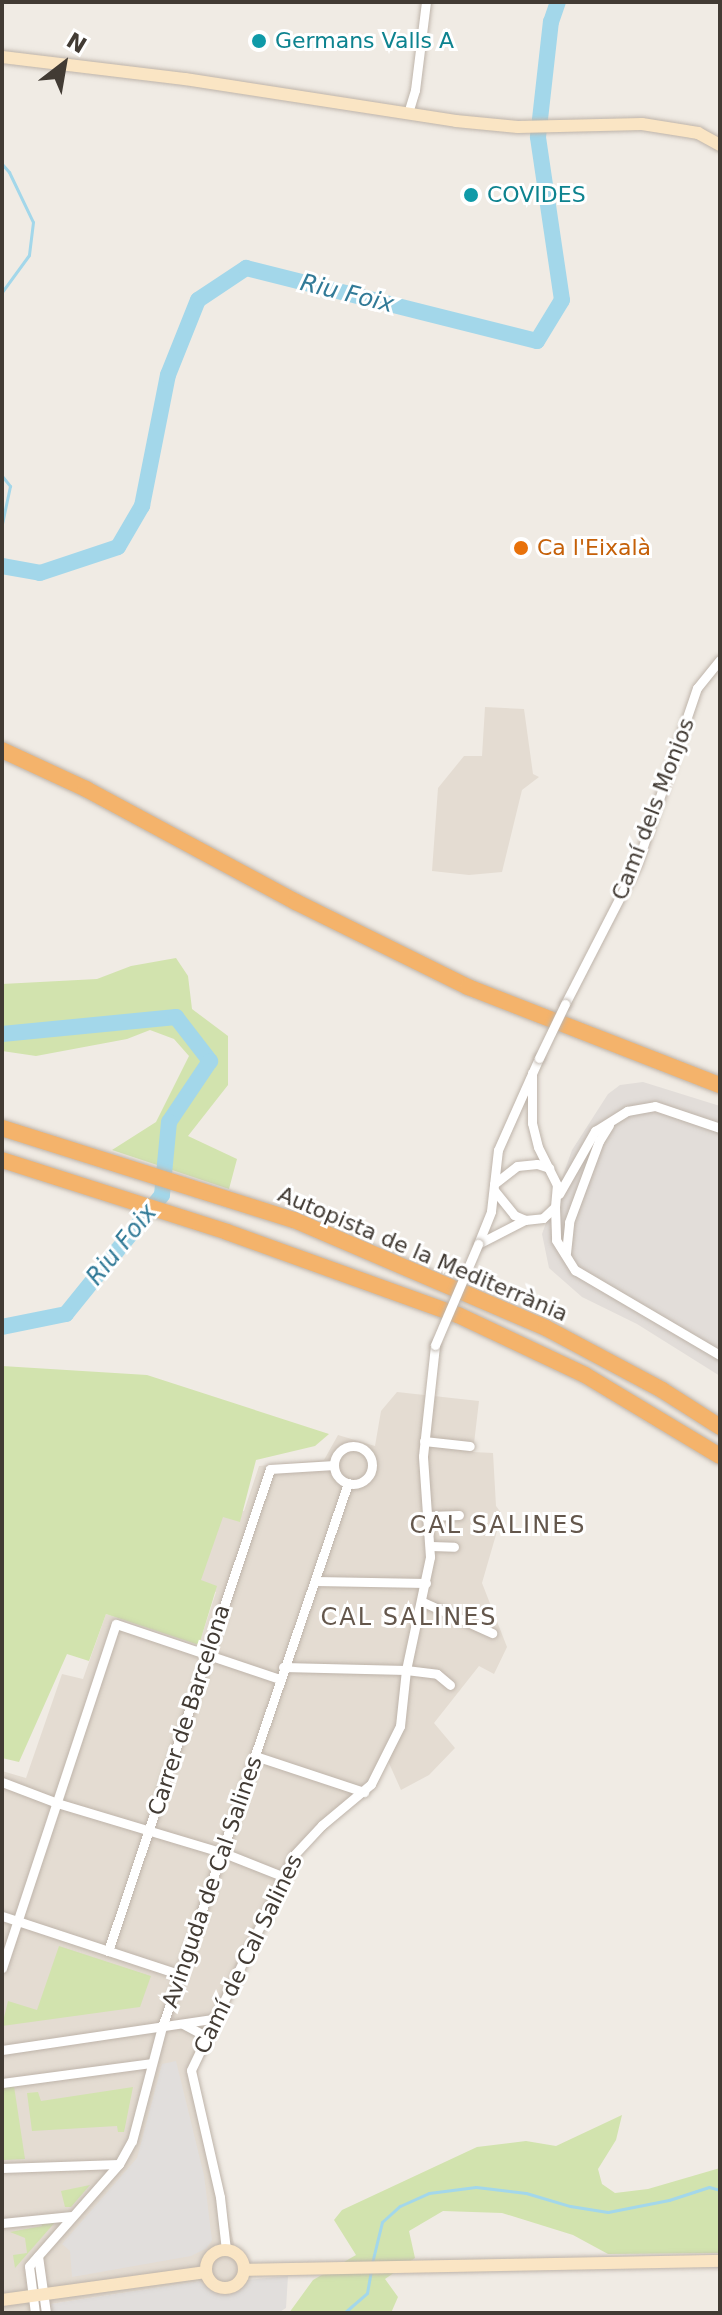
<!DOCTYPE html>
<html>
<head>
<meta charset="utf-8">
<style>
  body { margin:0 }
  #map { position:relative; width:722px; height:2315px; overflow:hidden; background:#f0ebe4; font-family:"DejaVu Sans",sans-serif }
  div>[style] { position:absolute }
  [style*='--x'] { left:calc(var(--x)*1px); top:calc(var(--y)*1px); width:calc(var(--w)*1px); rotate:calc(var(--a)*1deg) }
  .residential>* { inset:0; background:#e4dcd2 }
  .industrial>* { inset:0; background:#e2ddd9 }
  .green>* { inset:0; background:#d2e3ae }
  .parking>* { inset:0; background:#e1dedc }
  .stream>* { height:3px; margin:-1.5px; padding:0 1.5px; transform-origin:1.5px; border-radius:1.5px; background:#a3d7ea }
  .river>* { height:16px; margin:-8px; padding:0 8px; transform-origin:8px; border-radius:8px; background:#a3d7ea }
  .roads { filter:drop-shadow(0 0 2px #beb4aa) drop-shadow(0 0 2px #beb4aa) }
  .street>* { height:9px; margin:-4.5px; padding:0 4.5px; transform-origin:4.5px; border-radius:4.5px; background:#fff }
  .street>.ring { margin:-4.5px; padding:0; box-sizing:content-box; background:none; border:9px solid #fff; border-radius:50% }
  .secondary>* { height:12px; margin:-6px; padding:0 6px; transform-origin:6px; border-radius:6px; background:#fae5c4 }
  .secondary>.ring { margin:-6px; padding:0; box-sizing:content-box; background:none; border:12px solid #fae5c4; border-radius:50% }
  .highway>* { height:16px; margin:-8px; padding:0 8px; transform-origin:8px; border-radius:8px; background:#f4b36b }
  .bridges { filter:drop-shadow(0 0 2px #beb4aa) drop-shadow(0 0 2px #beb4aa) }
  .street-bridge>* { height:9px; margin:-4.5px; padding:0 4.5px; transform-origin:4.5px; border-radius:4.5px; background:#fff }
  .dots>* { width:22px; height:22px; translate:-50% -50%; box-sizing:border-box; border:4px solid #fff; border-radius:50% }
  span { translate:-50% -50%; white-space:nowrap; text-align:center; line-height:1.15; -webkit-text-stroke:6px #fff; paint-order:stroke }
  .culture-label { font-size:22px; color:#0d838f }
  .left { translate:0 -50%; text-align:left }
  .food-label { font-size:22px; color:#c56008 }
  .street-label { font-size:22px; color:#423b34 }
  .water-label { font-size:24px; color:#317a97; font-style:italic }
  .neighbourhood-label { font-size:24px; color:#64574c; letter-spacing:2px }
  .frame { position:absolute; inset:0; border:4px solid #423b34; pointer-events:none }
  .north { position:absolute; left:24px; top:24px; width:80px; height:80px; -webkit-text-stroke:6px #fff; paint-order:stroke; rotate:31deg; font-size:22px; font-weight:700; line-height:32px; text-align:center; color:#423b34 }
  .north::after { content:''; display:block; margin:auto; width:28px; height:36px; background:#423b34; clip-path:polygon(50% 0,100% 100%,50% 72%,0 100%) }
</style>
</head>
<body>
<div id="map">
  <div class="residential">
    <i style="clip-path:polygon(485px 707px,524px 709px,533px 774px,539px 777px,522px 790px,502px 872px,469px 875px,432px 871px,438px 788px,464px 756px,482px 756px)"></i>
    <i style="clip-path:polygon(397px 1392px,479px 1401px,473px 1452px,493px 1453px,496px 1506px,502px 1514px,482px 1583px,507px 1647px,494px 1674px,479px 1666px,434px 1723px,455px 1748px,429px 1775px,401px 1790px,388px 1761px,373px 1785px,295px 1859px,198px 2063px,197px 2086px,235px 2248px,248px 2265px,247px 2280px,241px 2290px,228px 2295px,217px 2294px,200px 2281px,51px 2304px,52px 2313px,2px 2313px,2px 1771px,26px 1778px,62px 1674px,83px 1679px,106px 1614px,199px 1644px,216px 1592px,187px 1581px,210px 1512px,244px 1511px,259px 1466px,324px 1460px,338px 1435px,375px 1446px,381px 1411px)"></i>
  </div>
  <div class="industrial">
    <i style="clip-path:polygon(643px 1082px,720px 1106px,720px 1376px,637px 1324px,582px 1297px,549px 1268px,542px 1234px,572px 1150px,608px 1094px,620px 1085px)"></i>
  </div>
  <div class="green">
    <i style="clip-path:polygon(176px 958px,188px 976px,192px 1009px,228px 1036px,228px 1085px,188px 1136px,237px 1159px,229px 1189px,112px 1150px,156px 1122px,189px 1056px,174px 1039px,150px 1030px,127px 1039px,36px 1056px,2px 1051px,2px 984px,97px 979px,131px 966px)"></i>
    <i style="clip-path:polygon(2px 1366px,147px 1375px,329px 1434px,315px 1446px,256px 1460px,240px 1522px,223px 1517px,201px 1580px,217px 1586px,199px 1645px,106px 1614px,89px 1661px,67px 1654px,19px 1762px,2px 1758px)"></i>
    <i style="clip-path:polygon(59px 1946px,151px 1976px,140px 2007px,2px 2026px,8px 2001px,37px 2010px)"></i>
    <i style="clip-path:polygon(14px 2086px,25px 2159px,2px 2160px,2px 2088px)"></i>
    <i style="clip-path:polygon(133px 2087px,124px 2132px,118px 2132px,117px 2126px,32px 2131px,27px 2093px,38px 2092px,41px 2101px)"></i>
    <i style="clip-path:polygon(622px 2115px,616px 2140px,598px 2169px,602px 2184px,615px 2193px,648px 2189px,720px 2168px,720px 2253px,608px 2254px,573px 2235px,502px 2213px,443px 2211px,409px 2231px,415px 2258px,385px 2279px,398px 2297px,391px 2313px,289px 2313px,313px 2280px,356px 2255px,334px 2220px,342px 2210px,477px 2147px,526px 2141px,556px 2146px)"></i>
    <i style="clip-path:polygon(90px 2185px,71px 2207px,65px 2207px,61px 2191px)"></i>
    <i style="clip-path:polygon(57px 2220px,15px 2268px,13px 2255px,27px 2253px,25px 2238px,10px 2232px,42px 2226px,40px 2221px)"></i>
  </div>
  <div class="parking">
    <i style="clip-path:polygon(176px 2061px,204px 2175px,212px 2240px,207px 2248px,191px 2256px,72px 2277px,70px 2251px,62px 2244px,137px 2158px,162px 2064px)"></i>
    <i style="clip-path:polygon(288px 2276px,286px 2308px,278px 2313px,52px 2313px,51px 2304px,200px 2281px,217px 2294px,228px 2295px,241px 2290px,247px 2280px)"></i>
  </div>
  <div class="stream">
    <i style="--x:2;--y:164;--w:11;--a:49"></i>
    <i style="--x:9;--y:172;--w:55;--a:64.4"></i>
    <i style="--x:33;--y:222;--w:33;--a:97"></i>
    <i style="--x:29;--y:255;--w:46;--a:126.1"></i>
    <i style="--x:2;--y:476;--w:13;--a:51"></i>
    <i style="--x:10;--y:486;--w:39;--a:102"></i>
    <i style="--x:372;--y:2263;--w:42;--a:-76.3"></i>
    <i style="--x:382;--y:2222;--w:24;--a:-42"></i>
    <i style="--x:400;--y:2206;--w:32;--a:-24"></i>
    <i style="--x:429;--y:2193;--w:47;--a:-7.3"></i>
    <i style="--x:476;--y:2187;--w:50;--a:6.8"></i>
    <i style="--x:526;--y:2193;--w:46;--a:16.5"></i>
    <i style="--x:570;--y:2206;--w:38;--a:9"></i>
    <i style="--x:608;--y:2212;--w:62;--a:-11.1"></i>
    <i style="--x:669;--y:2200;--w:42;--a:-18"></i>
    <i style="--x:709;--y:2187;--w:11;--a:15"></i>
    <i style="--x:344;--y:2313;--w:30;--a:-41"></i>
    <i style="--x:367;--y:2293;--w:22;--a:-80"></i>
  </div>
  <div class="river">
    <i style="--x:2;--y:566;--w:39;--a:10"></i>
    <i style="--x:40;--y:573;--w:82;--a:-18.4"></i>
    <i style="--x:118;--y:547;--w:48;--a:-59.7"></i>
    <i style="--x:142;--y:506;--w:134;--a:-78.8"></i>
    <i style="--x:168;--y:375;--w:81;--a:-68.2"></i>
    <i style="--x:198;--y:300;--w:58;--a:-33.7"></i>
    <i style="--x:246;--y:268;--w:300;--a:14.1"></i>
    <i style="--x:537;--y:341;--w:48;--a:-58.6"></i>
    <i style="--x:562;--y:300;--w:165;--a:-98.4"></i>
    <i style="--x:538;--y:137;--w:116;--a:-83.6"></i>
    <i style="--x:551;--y:22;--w:21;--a:-71"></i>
    <i style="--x:2;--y:1034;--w:175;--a:-5.6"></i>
    <i style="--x:176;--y:1017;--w:56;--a:52.3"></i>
    <i style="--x:210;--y:1061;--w:73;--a:123.9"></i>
    <i style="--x:169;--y:1122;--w:73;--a:95.5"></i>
    <i style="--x:162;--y:1195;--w:153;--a:128.9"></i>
    <i style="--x:66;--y:1314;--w:65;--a:168.5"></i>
  </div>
  <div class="roads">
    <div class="street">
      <i style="--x:408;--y:113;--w:24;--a:-73"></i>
      <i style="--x:415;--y:90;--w:89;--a:-82.9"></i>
      <i style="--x:565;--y:1004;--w:157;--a:-62.8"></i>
      <i style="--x:637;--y:864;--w:186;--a:-71.2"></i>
      <i style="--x:697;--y:688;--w:36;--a:-51"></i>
      <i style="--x:494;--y:1184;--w:29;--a:-38"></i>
      <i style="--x:517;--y:1166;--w:20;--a:-6"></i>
      <i style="--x:537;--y:1164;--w:13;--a:18"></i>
      <i style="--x:494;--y:1190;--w:32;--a:51"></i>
      <i style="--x:514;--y:1215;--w:12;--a:24"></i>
      <i style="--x:525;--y:1220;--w:18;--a:-6"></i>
      <i style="--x:543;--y:1218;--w:16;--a:-43"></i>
      <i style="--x:555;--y:1207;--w:22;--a:-85"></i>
      <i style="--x:557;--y:1185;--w:42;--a:-116.6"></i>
      <i style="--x:538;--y:1147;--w:25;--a:-104"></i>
      <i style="--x:532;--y:1123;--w:50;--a:-90"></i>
      <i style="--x:559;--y:1194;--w:73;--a:-60.3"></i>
      <i style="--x:595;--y:1131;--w:38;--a:-32"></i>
      <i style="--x:627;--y:1111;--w:28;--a:-10"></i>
      <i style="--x:655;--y:1106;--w:69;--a:18.7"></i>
      <i style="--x:555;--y:1207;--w:33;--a:88"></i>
      <i style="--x:556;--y:1240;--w:36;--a:58"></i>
      <i style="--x:575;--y:1270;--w:168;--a:30.4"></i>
      <i style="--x:478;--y:1244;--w:35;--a:-68"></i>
      <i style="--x:491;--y:1211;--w:61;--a:-83.5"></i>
      <i style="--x:498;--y:1150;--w:101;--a:-66"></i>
      <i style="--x:478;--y:1244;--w:53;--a:-27.1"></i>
      <i style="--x:566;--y:1253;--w:31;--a:-84"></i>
      <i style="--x:569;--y:1222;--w:86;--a:-69.7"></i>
      <i style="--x:599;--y:1141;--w:19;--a:-58"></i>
      <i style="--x:424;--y:1441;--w:46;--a:6.2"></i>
      <i class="ring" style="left:334px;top:1446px;width:29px;height:29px"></i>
      <i style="--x:428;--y:1516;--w:31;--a:-2"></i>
      <i style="--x:431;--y:1546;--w:23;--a:2"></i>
      <i style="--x:315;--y:1581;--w:111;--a:1"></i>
      <i style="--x:423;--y:1602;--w:76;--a:24.2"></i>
      <i style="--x:283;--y:1667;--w:123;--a:1.4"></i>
      <i style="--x:406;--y:1670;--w:31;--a:7"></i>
      <i style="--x:437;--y:1674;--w:17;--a:40"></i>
      <i style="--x:255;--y:1756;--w:115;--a:18.3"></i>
      <i style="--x:2;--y:1782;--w:59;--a:20.9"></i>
      <i style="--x:57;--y:1803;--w:174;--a:16.7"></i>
      <i style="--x:224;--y:1853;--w:62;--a:21.6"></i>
      <i style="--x:2;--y:1916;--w:188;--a:18.2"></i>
      <i style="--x:108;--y:1951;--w:508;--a:-71.42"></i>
      <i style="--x:270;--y:1469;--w:64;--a:-3.6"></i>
      <i style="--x:2;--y:1968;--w:362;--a:-71.7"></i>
      <i style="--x:116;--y:1624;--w:172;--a:18.6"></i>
      <i style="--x:183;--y:2024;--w:26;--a:28"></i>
      <i style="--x:2;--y:2050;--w:213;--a:-8.4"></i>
      <i style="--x:2;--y:2083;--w:150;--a:-7.6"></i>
      <i style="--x:2;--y:2168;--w:117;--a:-2"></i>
      <i style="--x:2;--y:2223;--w:70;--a:-5.7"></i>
      <i style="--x:226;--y:2250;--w:53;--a:-96.5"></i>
      <i style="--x:220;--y:2197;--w:130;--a:-102.9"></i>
      <i style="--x:191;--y:2070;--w:238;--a:-64.4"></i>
      <i style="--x:294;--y:1855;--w:41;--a:-47"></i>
      <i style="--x:322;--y:1825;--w:64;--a:-39.9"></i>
      <i style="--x:371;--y:1784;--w:65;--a:-63.4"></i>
      <i style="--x:400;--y:1726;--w:56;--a:-83.9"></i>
      <i style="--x:406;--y:1670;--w:116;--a:-78"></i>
      <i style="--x:430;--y:1557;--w:101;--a:-94"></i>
      <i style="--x:423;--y:1456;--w:112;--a:-83.8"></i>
      <i style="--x:38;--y:2256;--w:58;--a:82"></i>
      <i style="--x:35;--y:2313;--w:47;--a:-97.3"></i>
      <i style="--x:29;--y:2266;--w:136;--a:-48.6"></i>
      <i style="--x:119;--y:2164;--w:26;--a:-61"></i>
      <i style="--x:132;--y:2141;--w:118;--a:-75.3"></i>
      <i style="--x:162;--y:2027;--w:575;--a:-71.12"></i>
    </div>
    <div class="secondary">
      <i style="--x:2;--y:57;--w:184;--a:6.9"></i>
      <i style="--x:185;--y:79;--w:274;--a:8.8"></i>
      <i style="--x:456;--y:121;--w:62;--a:5.5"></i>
      <i style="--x:518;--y:127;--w:124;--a:-1.4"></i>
      <i style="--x:642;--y:124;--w:57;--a:9.1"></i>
      <i style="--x:698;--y:133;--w:25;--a:29"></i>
      <i class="ring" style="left:206px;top:2250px;width:26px;height:26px"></i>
      <i style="--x:244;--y:2270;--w:476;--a:-1.1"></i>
      <i style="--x:2;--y:2300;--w:206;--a:-7.8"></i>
    </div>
    <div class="highway">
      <i style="--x:2;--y:750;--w:93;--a:24.9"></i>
      <i style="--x:86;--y:789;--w:238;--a:28.3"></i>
      <i style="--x:296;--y:902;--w:192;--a:26.3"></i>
      <i style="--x:468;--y:987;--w:270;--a:21.3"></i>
      <i style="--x:2;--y:1128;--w:306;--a:17.5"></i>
      <i style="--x:294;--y:1220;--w:274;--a:23.2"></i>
      <i style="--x:546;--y:1328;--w:132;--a:28.1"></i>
      <i style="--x:662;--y:1390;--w:69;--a:32.5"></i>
      <i style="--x:2;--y:1160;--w:236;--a:17.7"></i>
      <i style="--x:227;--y:1232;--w:245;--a:19.8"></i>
      <i style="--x:458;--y:1315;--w:140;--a:25.3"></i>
      <i style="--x:585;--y:1375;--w:157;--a:31"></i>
    </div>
  </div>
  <div class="bridges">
    <div class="street-bridge">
      <i style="--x:539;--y:1058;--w:60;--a:-64.3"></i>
      <i style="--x:435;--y:1345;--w:110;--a:-66.9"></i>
    </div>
  </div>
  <div class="dots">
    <i style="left:259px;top:41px;background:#0f9aa8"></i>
    <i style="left:471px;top:195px;background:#0f9aa8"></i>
    <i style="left:521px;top:548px;background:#e8710a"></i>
  </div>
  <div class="culture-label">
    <span class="left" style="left:275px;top:41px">Germans Valls A</span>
    <span class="left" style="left:487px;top:195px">COVIDES</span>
  </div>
  <div class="food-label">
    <span class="left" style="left:537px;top:548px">Ca l'Eixalà</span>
  </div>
  <div class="street-label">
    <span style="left:653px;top:809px;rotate:-69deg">Camí dels Monjos</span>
    <span style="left:423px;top:1254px;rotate:23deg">Autopista de la Mediterrània</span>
    <span style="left:189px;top:1710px;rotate:-72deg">Carrer de Barcelona</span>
    <span style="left:212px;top:1882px;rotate:-71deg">Avinguda de Cal Salines</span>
    <span style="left:248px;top:1954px;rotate:-64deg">Camí de Cal Salines</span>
  </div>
  <div class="water-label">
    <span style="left:347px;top:294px;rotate:14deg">Riu Foix</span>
    <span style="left:122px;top:1245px;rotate:-51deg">Riu Foix</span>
  </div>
  <div class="neighbourhood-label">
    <span style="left:498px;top:1526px">CAL SALINES</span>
    <span style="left:409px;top:1618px">CAL SALINES</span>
  </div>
  <div class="frame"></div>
  <div class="north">N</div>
</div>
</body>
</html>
